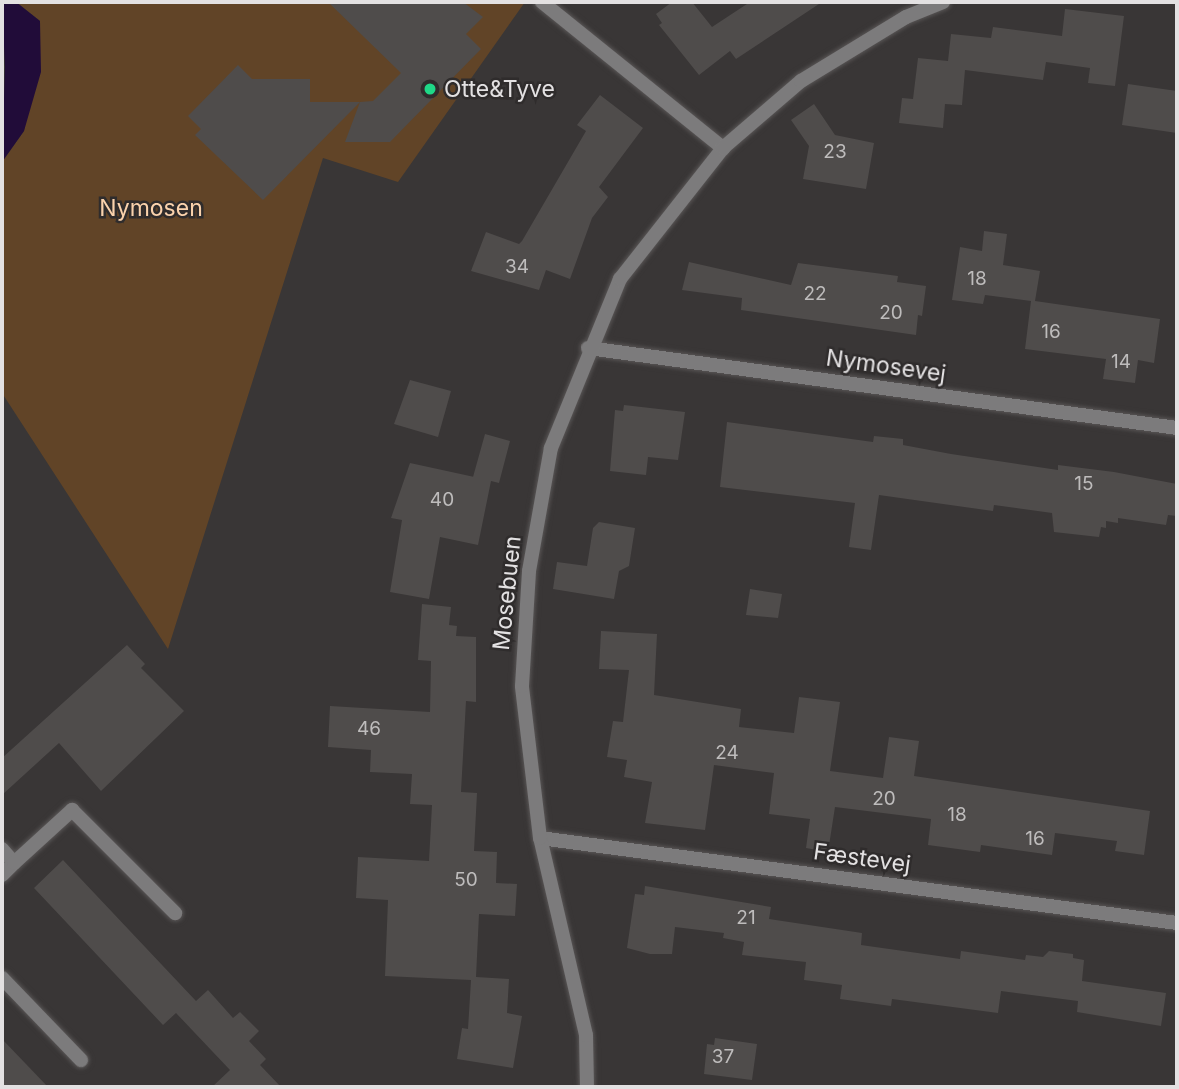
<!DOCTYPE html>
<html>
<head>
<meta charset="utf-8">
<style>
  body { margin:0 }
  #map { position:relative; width:1179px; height:1089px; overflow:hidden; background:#393636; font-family:Inter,sans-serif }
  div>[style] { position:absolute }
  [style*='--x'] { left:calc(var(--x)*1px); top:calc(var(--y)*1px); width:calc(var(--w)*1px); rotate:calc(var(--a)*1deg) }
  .green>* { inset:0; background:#614427 }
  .water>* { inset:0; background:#210c39 }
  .building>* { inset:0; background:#4f4c4b }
  .roads { filter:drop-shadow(0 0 2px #585555) drop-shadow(0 0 2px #585555) }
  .minor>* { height:14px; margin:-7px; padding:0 7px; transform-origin:7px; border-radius:7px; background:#7c7b7c }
  .dots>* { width:19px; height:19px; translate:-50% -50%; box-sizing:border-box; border:4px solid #2f2c2c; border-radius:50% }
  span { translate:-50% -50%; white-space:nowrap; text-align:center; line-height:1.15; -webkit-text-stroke:5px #2f2c2c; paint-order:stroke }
  .number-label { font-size:19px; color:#bebcbc }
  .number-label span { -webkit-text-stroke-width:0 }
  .poi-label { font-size:23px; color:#e3e1e2 }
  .left { translate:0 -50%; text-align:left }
  .park-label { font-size:23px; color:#fad2ac }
  .street-label { font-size:23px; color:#e3e1e2 }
  .frame { position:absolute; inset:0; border:4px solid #e3e1e2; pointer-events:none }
</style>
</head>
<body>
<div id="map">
  <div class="green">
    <i style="clip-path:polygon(16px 2px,525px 2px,398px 182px,323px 158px,168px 649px,2px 393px,2px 162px,24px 131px,40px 21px)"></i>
  </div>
  <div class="water">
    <i style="clip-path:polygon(2px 2px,16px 2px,40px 21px,41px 72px,24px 131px,2px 162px,5px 67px)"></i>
  </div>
  <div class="building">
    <i style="clip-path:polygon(328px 2px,463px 2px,483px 17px,466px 34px,481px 49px,390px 142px,345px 142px,360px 102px,373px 101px,401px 73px)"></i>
    <i style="clip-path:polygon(672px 2px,692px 2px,712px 27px,750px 2px,822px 2px,736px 59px,730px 51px,699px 75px,659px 25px,662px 23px,656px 14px)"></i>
    <i style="clip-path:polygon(1065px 9px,1124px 16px,1115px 86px,1088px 83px,1090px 68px,1046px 62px,1043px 80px,965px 70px,962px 105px,945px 104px,943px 128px,899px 123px,902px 98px,913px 99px,918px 58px,948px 61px,951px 34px,991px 38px,993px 27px,1062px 36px)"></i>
    <i style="clip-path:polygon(238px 65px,252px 79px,310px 79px,310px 102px,360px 102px,263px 200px,195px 135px,201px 129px,188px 116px)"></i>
    <i style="clip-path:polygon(1128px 84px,1177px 91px,1177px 133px,1122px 125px)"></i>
    <i style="clip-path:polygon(600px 95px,643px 128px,599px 187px,608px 197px,592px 218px,570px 279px,546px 270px,539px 290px,471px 271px,486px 232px,519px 244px,522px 241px,586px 131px,577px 125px)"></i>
    <i style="clip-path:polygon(814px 104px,835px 135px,874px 143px,866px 189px,803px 179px,809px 146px,791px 120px)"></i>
    <i style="clip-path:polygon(984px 231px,1007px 234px,1003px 265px,1040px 271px,1035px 301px,1160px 319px,1154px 363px,1138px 360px,1135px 383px,1103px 379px,1106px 359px,1025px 349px,1031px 301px,985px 295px,983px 304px,952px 300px,960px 247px,982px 251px)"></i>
    <i style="clip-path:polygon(689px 262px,791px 285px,798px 263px,898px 276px,897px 282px,926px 286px,922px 316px,918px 315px,916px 335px,741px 310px,742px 298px,682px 290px)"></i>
    <i style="clip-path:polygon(410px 380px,451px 391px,438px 437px,394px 424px)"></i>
    <i style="clip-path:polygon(624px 405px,685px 412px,678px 460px,648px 457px,646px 475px,610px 471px,615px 410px,623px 411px)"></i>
    <i style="clip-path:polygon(727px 422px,873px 442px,874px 436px,903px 439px,903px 445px,951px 454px,1058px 470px,1058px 465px,1114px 472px,1177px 484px,1177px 516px,1168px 515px,1166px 525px,1118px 518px,1118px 523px,1106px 521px,1106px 528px,1101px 527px,1099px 537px,1054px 532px,1052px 513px,994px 505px,993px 511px,879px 495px,871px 550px,849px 547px,855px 503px,720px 487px)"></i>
    <i style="clip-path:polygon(485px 434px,510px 441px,499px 483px,491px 481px,478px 545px,440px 537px,429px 599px,390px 592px,402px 520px,391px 518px,410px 463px,479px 478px,473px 477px)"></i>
    <i style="clip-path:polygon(599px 522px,635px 528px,629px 566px,619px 571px,614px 599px,553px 589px,557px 562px,587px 566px,593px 528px)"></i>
    <i style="clip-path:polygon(750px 589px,782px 594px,778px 618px,746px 615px)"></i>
    <i style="clip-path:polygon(422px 604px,451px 607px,449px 625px,457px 626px,456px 636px,476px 637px,476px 702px,466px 701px,461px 792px,477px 793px,474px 851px,497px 852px,496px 883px,517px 884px,515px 916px,479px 914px,476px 977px,509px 979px,507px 1013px,522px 1016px,513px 1068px,457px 1059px,462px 1028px,468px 1029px,471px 980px,385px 976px,388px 900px,356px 898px,358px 857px,429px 861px,432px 805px,410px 804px,412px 774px,370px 772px,371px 750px,328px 747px,330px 706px,430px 712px,431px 661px,418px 660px)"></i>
    <i style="clip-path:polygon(601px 631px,657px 634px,654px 695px,741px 709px,739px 727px,794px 733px,799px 697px,840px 702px,830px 771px,883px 778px,889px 737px,919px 741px,914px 776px,1150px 811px,1144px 855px,1115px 851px,1117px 841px,1055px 833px,1052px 855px,981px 845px,980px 852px,928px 845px,931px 819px,835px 807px,828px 852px,806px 848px,810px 819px,769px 814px,774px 773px,714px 765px,705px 830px,645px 823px,652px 782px,624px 777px,627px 760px,607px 757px,613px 721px,623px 722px,629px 670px,599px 669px)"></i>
    <i style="clip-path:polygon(127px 645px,145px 664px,141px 668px,184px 711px,101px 791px,59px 743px,2px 795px,2px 758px)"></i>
    <i style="clip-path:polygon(63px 860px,196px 1001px,208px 990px,233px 1018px,240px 1012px,259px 1031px,249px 1041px,266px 1059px,260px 1065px,281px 1087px,212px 1087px,230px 1070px,176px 1013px,163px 1025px,34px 888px)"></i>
    <i style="clip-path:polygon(645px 886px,771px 907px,769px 919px,862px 933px,861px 945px,960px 959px,961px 951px,1025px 960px,1026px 955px,1043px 957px,1049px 951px,1073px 954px,1073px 958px,1084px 960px,1082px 981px,1166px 993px,1161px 1026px,1077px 1012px,1078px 1001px,1001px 991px,998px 1013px,892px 999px,891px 1006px,840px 999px,842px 985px,804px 980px,806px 962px,742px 955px,744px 942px,723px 938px,724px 933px,675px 927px,672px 954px,650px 954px,627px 948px,635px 894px,644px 895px)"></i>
    <i style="clip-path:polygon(715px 1038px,757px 1044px,752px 1080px,704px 1074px,707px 1044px,714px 1045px)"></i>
    <i style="clip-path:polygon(2px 1039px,48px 1087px,2px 1087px)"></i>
  </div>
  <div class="roads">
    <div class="minor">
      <i style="--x:542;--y:2;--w:233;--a:38.9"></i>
      <i style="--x:588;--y:348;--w:594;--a:7.73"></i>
      <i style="--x:540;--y:838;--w:643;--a:7.6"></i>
      <i style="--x:2;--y:849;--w:18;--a:49"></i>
      <i style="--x:14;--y:863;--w:17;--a:135"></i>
      <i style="--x:14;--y:863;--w:79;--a:-42.4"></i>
      <i style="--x:72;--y:810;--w:146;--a:45"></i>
      <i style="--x:2;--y:978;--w:114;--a:46.1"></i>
      <i style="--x:587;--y:1087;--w:52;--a:-91.1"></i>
      <i style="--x:586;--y:1035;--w:202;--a:-103.1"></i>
      <i style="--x:540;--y:838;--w:153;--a:-96.8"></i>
      <i style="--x:522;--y:686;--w:115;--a:-86.5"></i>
      <i style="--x:529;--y:571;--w:125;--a:-79.9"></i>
      <i style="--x:551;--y:448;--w:183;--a:-67.8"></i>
      <i style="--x:620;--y:279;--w:167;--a:-51.8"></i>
      <i style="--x:723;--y:148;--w:103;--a:-40.7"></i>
      <i style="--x:801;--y:81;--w:123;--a:-31.4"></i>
      <i style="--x:906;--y:17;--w:40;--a:-22"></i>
    </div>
  </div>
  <div class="dots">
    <i style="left:430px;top:89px;background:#1fd887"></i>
  </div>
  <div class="number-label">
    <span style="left:835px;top:152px">23</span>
    <span style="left:517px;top:267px">34</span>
    <span style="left:977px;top:279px">18</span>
    <span style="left:815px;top:294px">22</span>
    <span style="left:891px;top:313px">20</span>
    <span style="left:1051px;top:332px">16</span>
    <span style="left:1121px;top:362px">14</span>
    <span style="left:1084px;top:484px">15</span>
    <span style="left:442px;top:500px">40</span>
    <span style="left:369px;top:729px">46</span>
    <span style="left:727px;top:753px">24</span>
    <span style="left:884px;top:799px">20</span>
    <span style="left:957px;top:815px">18</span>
    <span style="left:1035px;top:839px">16</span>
    <span style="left:466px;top:880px">50</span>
    <span style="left:746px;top:918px">21</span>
    <span style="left:723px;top:1057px">37</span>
  </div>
  <div class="poi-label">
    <span class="left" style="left:444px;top:89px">Otte&amp;Tyve</span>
  </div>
  <div class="park-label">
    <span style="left:151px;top:208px">Nymosen</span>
  </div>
  <div class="street-label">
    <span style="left:886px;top:366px;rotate:8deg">Nymosevej</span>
    <span style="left:507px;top:593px;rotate:-84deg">Mosebuen</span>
    <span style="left:862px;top:858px;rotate:8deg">Fæstevej</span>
  </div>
  <div class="frame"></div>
</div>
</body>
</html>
